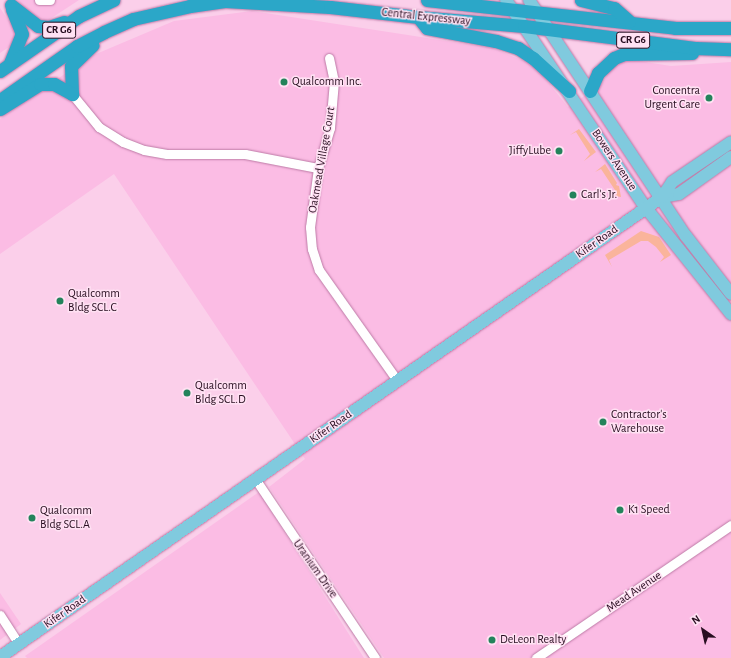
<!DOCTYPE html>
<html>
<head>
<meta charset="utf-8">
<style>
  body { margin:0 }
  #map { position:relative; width:731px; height:658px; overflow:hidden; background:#fbcfea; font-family:"Alegreya Sans",sans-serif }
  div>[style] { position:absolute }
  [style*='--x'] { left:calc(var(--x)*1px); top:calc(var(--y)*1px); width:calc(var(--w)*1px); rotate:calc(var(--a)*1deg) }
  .built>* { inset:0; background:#fbbce4 }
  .green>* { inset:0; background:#fab49b }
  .roads { filter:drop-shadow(0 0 1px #bd7aa6) drop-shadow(0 0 1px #bd7aa6) }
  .minor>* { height:9px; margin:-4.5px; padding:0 4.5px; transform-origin:4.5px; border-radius:4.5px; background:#fff }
  .major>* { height:12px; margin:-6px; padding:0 6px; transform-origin:6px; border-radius:6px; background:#80cade }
  .highway>* { height:13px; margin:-6.5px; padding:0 6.5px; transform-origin:6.5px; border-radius:6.5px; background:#2ba7c8 }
  .dots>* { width:11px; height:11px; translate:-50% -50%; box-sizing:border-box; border:2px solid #ffe1f3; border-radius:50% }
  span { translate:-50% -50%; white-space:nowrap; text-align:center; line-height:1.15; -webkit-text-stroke:3px #ffe1f3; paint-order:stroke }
  .shield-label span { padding:1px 3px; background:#ffe1f3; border:1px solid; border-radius:3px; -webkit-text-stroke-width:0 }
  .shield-label { font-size:11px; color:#280e20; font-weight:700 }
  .street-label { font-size:12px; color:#280e20 }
  .poi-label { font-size:12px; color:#280e20 }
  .left { translate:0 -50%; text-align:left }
  .right { translate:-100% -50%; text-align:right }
  .north { position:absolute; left:683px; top:610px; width:40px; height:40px; -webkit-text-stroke:3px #ffe1f3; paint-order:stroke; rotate:326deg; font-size:11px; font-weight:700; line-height:16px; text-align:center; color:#280e20 }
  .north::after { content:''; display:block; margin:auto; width:14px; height:18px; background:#280e20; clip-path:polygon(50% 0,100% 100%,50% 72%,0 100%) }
</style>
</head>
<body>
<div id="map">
  <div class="built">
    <i style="clip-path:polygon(18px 0,79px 0,47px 21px,29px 15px)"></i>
    <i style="clip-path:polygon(0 8px,15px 30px,12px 45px,0 53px)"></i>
    <i style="clip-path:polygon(252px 11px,492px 48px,534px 65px,568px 107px,602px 84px,612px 68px,626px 59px,671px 66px,731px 62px,731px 658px,384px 658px,269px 487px,305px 459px,114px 174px,0 254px,0 119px,89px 57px,174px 21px)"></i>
    <i style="clip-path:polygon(259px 492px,364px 658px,27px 658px,25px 656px)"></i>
    <i style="clip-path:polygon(0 593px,21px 624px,0 640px)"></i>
  </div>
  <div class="green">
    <i style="clip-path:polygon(579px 129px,596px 152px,584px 161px,590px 154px,576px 132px,570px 135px)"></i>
    <i style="clip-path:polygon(605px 164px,617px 183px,616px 185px,619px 186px,621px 197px,615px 196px,617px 193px,601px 169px,595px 172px)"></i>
    <i style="clip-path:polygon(641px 231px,659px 237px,671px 255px,660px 262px,664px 257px,656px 247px,648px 241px,641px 241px,609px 260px,612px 267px,605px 255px)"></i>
  </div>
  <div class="roads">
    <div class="minor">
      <i style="--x:39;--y:0;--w:11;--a:0"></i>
      <i style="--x:329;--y:58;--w:24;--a:78"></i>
      <i style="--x:334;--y:81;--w:47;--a:94.9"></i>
      <i style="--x:330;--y:128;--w:42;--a:106.7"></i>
      <i style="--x:318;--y:168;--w:60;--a:97.7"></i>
      <i style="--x:310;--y:227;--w:22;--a:85"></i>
      <i style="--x:312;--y:249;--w:22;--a:72"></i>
      <i style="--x:319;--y:270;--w:135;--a:54.7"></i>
      <i style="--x:72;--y:94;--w:43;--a:50.7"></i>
      <i style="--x:99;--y:127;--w:28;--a:32"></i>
      <i style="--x:123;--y:142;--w:22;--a:21"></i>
      <i style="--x:144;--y:150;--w:23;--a:10"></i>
      <i style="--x:167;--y:154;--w:78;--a:0"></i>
      <i style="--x:245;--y:154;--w:74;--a:10.9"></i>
      <i style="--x:256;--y:480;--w:214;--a:56.2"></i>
      <i style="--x:0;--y:615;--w:35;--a:57"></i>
      <i style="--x:536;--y:658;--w:236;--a:-34.3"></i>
    </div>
    <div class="major">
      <i style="--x:506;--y:0;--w:251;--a:56.1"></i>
      <i style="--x:646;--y:208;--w:136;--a:51.3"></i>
      <i style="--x:529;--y:0;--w:283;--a:56.4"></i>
      <i style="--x:686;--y:236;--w:73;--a:52.2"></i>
      <i style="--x:662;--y:197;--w:17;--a:-10"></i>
      <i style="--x:679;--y:194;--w:64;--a:-35.4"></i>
      <i style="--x:0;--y:657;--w:806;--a:-34.79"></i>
      <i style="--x:662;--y:197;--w:18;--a:-56"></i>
      <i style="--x:672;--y:182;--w:71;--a:-34.1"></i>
    </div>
    <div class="highway">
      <i style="--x:427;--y:0;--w:250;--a:6.4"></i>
      <i style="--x:675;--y:28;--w:56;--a:0"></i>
      <i style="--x:581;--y:0;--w:34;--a:14"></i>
      <i style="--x:614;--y:8;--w:20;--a:41"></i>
      <i style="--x:11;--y:5;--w:34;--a:38"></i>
      <i style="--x:38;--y:26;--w:11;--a:5"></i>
      <i style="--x:49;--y:27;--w:16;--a:-18"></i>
      <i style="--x:418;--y:17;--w:14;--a:51"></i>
      <i style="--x:427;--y:28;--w:70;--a:10.7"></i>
      <i style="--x:496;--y:41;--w:23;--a:18"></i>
      <i style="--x:518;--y:48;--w:18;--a:34"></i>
      <i style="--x:533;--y:58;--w:49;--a:42.5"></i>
      <i style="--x:10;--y:63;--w:31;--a:-68"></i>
      <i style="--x:22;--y:34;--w:27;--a:-112"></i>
      <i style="--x:0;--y:71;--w:96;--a:-34.8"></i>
      <i style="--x:79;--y:16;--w:38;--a:-25"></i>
      <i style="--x:590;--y:91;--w:20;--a:-66"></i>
      <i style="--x:598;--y:73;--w:22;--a:-43"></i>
      <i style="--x:614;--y:58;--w:11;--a:-22"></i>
      <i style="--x:624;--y:54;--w:68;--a:-0.8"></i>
      <i style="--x:72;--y:94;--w:28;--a:-92"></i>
      <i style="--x:71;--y:66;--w:30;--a:-44"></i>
      <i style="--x:0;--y:100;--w:94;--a:-35"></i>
      <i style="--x:77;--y:46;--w:30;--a:-27"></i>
      <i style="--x:104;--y:32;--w:32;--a:-24"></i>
      <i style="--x:133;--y:19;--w:58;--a:-12.8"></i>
      <i style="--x:190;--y:6;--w:35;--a:-8"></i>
      <i style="--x:225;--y:1;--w:105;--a:3.3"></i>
      <i style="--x:330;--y:7;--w:89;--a:6.5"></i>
      <i style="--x:418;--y:17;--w:106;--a:4.9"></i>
      <i style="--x:524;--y:26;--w:172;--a:7.3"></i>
      <i style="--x:695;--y:48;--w:36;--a:2"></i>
      <i style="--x:0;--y:109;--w:47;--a:-32"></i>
      <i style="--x:40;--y:84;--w:14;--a:0"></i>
      <i style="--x:54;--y:84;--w:21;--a:29"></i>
    </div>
  </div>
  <div class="dots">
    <i style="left:284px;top:82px;background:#23835b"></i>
    <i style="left:709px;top:98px;background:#23835b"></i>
    <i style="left:559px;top:151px;background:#23835b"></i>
    <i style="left:573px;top:195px;background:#23835b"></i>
    <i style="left:60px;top:301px;background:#23835b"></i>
    <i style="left:187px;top:393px;background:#23835b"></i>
    <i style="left:603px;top:422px;background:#23835b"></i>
    <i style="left:620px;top:510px;background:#23835b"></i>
    <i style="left:32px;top:518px;background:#23835b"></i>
    <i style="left:492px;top:640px;background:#23835b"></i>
  </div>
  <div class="shield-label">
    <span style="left:59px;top:30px">CR G6</span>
    <span style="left:633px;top:40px">CR G6</span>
  </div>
  <div class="street-label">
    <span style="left:426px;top:17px;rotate:6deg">Central Expressway</span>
    <span style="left:322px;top:160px;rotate:-80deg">Oakmead Village Court</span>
    <span style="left:614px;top:160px;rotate:56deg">Bowers Avenue</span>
    <span style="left:597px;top:242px;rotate:-35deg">Kifer Road</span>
    <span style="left:331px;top:427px;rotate:-35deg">Kifer Road</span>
    <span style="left:315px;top:569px;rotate:55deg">Uranium Drive</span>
    <span style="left:634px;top:592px;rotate:-34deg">Mead Avenue</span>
    <span style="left:65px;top:612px;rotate:-35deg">Kifer Road</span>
  </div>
  <div class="poi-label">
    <span class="left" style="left:292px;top:82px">Qualcomm Inc.</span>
    <span class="right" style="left:700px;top:98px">Concentra<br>Urgent Care</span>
    <span class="right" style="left:551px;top:151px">JiffyLube</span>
    <span class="left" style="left:581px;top:195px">Carl's Jr.</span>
    <span class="left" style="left:68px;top:301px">Qualcomm<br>Bldg SCL.C</span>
    <span class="left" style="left:195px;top:393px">Qualcomm<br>Bldg SCL.D</span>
    <span class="left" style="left:611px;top:422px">Contractor's<br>Warehouse</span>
    <span class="left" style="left:628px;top:510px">K1 Speed</span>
    <span class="left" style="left:40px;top:518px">Qualcomm<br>Bldg SCL.A</span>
    <span class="left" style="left:500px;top:640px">DeLeon Realty</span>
  </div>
  <div class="north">N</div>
</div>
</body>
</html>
